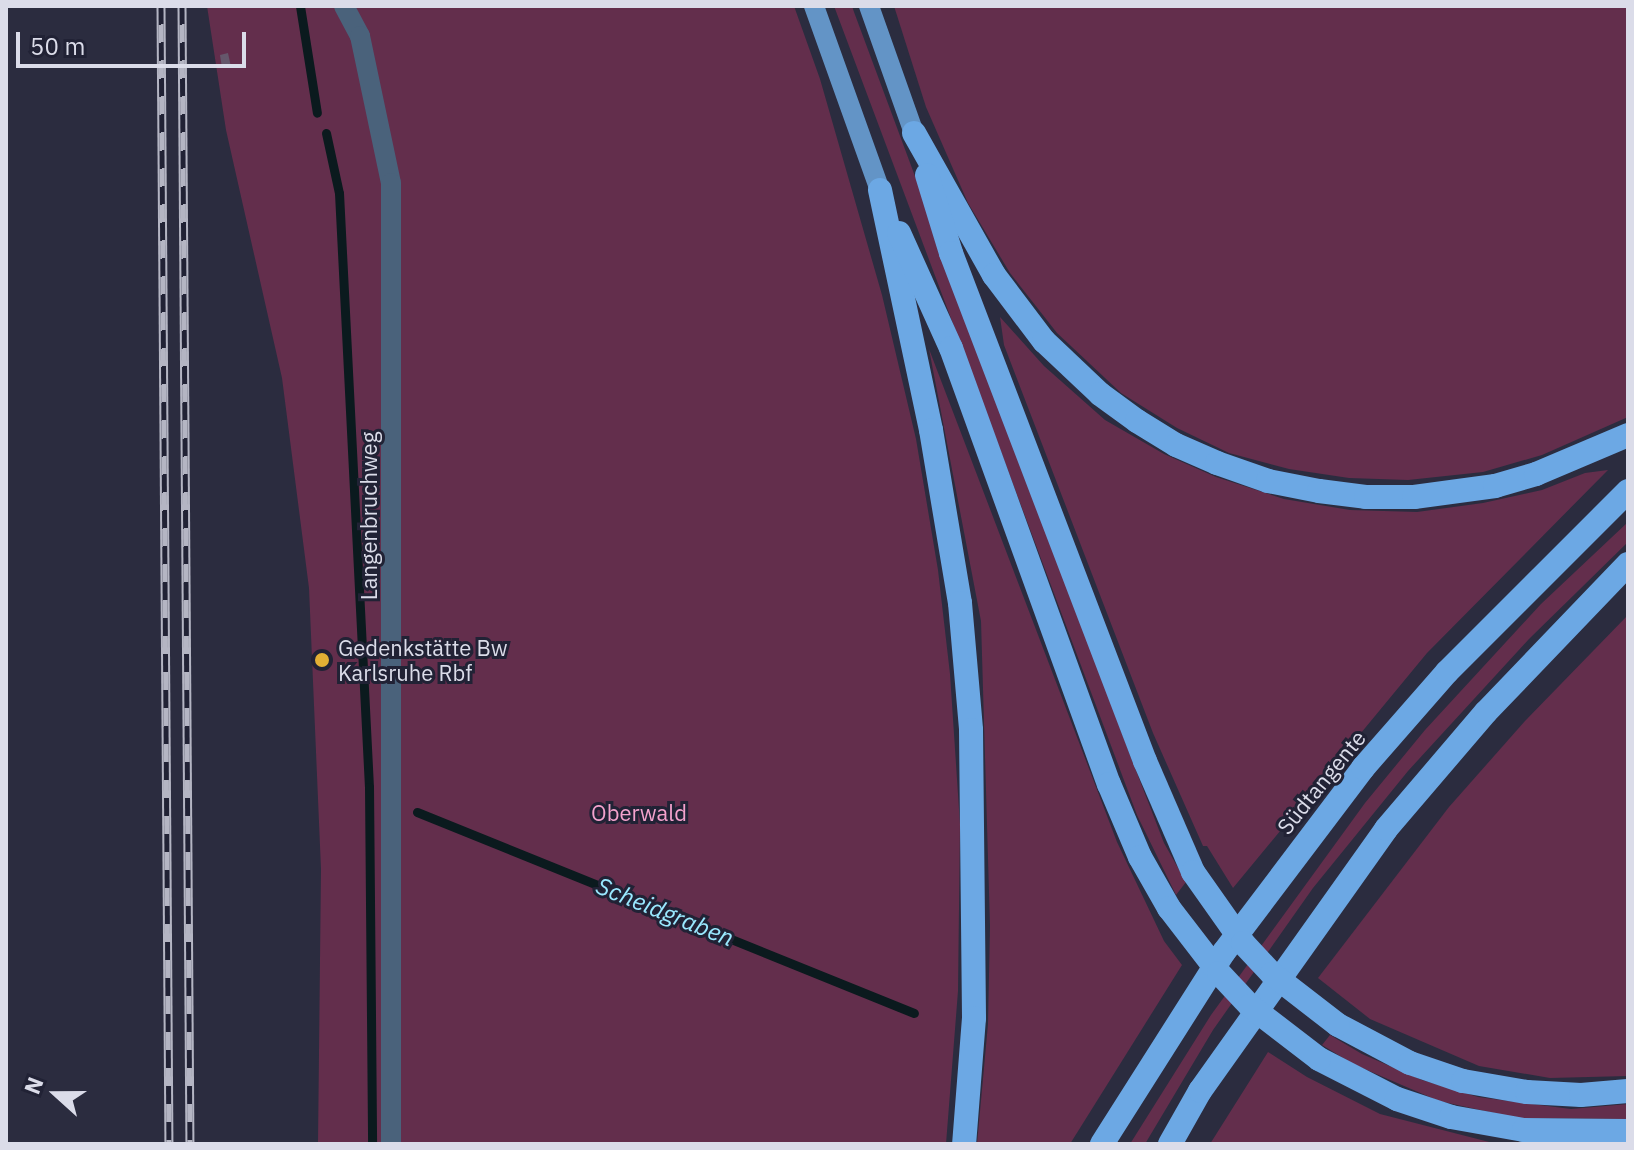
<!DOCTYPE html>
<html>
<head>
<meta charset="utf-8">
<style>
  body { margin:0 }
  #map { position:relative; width:1634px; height:1150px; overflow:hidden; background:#2b2c3f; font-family:"IBM Plex Sans",sans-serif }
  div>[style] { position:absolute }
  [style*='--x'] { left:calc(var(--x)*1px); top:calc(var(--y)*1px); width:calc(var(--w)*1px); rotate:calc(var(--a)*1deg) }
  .green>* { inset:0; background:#632e4c }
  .stream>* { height:9px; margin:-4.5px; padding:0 4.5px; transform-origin:4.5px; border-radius:4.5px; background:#0b1a1e }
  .building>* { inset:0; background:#65576b }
  .minor>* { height:20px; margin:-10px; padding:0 10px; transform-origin:10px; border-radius:10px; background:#4a627b }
  .major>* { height:20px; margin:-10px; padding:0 10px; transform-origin:10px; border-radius:10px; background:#6394c6 }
  .highway>* { height:24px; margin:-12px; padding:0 12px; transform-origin:12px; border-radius:12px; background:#6ca8e4 }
  .rail>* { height:9px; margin-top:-4.5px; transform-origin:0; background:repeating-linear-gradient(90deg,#212235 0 18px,#b4b5c3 0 36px); box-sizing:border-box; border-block:2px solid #b4b5c3 }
  .highway-bridge>* { height:24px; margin:-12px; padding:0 12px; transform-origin:12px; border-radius:12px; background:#6ca8e4 }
  .dots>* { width:22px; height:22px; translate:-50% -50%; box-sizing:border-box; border:4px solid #212235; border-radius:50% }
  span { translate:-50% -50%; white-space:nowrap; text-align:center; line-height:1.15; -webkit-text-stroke:6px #212235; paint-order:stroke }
  .street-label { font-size:22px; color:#dbdce9 }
  .poi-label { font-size:22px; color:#dbdce9 }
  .left { translate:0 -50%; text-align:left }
  .park-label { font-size:22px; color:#f4a2cd }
  .water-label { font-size:24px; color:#9ae9ff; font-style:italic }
  .frame { position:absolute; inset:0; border:8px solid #dbdce9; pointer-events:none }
  .north { position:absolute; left:16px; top:1054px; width:80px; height:80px; -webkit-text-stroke:6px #212235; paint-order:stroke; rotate:291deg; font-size:22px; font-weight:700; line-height:32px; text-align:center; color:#dbdce9 }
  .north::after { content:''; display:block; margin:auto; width:28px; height:36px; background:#dbdce9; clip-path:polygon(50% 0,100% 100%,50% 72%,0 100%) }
  .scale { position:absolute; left:16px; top:32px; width:230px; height:36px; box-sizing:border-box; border:4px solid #dbdce9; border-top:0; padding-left:10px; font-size:24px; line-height:28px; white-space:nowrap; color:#dbdce9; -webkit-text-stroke:6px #212235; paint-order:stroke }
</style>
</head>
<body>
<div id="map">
  <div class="green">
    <i style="clip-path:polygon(207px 6px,794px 6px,820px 79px,882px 295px,916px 439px,938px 570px,950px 674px,960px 824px,958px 991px,946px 1144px,318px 1144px,321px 869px,309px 588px,282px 378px,226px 130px)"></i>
    <i style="clip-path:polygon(834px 6px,852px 6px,854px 12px,1130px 755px,1164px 843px,1186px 882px,1176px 895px,1137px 815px)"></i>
    <i style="clip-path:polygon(894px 6px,1628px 6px,1628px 417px,1542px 455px,1483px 472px,1408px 480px,1349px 478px,1289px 469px,1229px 453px,1177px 428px,1121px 393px,1057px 333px,1010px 273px,968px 203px,926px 107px)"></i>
    <i style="clip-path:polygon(1000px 317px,1044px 366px,1105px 420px,1164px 454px,1216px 477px,1284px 499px,1350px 510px,1417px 512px,1483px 503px,1542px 490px,1585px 473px,1608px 470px,1427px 653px,1233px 888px,1207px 846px,1203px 846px,1153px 733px,1004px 345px)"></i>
    <i style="clip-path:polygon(929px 349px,1117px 842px,1164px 941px,1182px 965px,1070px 1144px,977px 1144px,988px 1024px,990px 926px,981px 621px)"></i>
    <i style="clip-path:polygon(1628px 522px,1628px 542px,1529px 639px,1408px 771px,1313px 888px,1213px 1030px,1145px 1144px,1130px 1144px,1211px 1015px,1365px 803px,1425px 730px,1541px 604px)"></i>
    <i style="clip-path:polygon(1628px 615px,1628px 1076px,1550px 1078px,1479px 1066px,1370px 1019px,1318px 978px,1449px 807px,1525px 721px)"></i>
    <i style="clip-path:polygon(1330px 1035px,1362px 1054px,1422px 1080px,1478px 1097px,1571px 1109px,1628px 1104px,1628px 1119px,1517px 1118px,1439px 1101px,1353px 1064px,1322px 1045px)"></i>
    <i style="clip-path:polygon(1268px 1052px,1307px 1077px,1380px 1114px,1497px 1144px,1210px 1144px)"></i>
  </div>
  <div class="stream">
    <i style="--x:300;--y:6;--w:108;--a:81"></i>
    <i style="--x:326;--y:133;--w:61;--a:77.8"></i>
    <i style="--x:339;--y:193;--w:595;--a:87.11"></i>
    <i style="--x:369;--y:787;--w:357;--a:89.5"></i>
    <i style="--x:417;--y:812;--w:536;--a:22.02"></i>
  </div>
  <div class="building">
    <i style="clip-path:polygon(228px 53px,231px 67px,222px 68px,220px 55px)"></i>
  </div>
  <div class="minor">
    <i style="--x:344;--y:6;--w:34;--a:62"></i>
    <i style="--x:360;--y:36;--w:150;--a:78.1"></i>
    <i style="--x:391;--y:183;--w:961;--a:90"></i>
  </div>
  <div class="major">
    <i style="--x:814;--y:6;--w:195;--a:70.3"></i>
    <i style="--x:869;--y:6;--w:135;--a:70.5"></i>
  </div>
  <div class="highway">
    <i style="--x:914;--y:133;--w:163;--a:60.6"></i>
    <i style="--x:994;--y:275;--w:83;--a:52.9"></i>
    <i style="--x:1044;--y:341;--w:77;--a:43.4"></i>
    <i style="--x:1100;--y:394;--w:46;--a:36.1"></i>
    <i style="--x:1137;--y:421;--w:46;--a:31.6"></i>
    <i style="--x:1176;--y:445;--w:45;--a:23.7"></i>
    <i style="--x:1217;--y:463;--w:54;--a:19.4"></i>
    <i style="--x:1268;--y:481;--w:52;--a:11.1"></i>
    <i style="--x:1319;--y:491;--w:47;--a:7.3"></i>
    <i style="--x:1366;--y:497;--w:48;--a:0"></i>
    <i style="--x:1414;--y:497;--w:82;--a:-7.7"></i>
    <i style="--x:1495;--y:486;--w:43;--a:-16.3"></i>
    <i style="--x:1536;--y:474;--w:100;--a:-23"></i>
    <i style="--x:927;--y:175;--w:82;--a:72.9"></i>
    <i style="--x:951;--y:253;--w:544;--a:69.1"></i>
    <i style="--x:1145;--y:761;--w:121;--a:66.6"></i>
    <i style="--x:880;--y:190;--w:245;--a:78"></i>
    <i style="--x:931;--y:430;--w:175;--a:80.5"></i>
    <i style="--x:960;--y:603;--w:127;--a:85"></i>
    <i style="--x:971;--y:730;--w:288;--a:89.4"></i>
    <i style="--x:974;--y:1018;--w:126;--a:94.5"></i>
    <i style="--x:899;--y:233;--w:126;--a:65.7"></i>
    <i style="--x:951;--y:348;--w:464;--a:70.1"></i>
    <i style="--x:1109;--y:784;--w:79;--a:67"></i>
    <i style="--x:1140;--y:857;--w:59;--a:60.4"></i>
    <i style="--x:1338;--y:1025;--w:81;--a:27.8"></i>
    <i style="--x:1410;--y:1063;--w:56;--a:18.8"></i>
    <i style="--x:1463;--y:1081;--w:65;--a:9.8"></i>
    <i style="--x:1527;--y:1092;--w:54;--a:3.2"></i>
    <i style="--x:1581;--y:1095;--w:47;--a:-4.9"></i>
    <i style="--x:1319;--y:1059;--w:88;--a:27.1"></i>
    <i style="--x:1397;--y:1099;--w:57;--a:18.4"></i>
    <i style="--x:1451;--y:1117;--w:74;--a:10.1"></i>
    <i style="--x:1524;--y:1130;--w:104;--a:0.6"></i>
    <i style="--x:1102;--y:1144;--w:227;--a:-57.6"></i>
    <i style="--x:1224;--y:952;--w:231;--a:-52.9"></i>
    <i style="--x:1363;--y:768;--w:128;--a:-48.8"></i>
    <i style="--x:1447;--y:672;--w:256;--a:-45"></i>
    <i style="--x:1170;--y:1144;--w:61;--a:-60.5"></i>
    <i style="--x:1200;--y:1091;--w:321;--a:-54.6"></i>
    <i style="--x:1386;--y:829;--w:154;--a:-49.5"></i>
    <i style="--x:1486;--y:712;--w:205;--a:-46.2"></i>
  </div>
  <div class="rail">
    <i style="--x:161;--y:6;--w:1138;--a:89.6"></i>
    <i style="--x:182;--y:6;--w:1138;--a:89.6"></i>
  </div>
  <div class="highway-bridge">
    <i style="--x:1193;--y:872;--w:87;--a:54.8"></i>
    <i style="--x:1243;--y:943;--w:42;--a:46.9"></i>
    <i style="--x:1272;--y:974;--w:83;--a:37.7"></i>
    <i style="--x:1169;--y:908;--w:82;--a:52.4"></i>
    <i style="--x:1219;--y:973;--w:45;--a:46.8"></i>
    <i style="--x:1250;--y:1006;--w:87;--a:37.5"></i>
  </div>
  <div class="dots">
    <i style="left:322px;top:660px;background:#e2af34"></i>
  </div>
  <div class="street-label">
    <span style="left:369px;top:516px;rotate:-90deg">Langenbruchweg</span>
    <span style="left:1321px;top:782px;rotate:-51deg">Südtangente</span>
  </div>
  <div class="poi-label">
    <span class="left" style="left:338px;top:660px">Gedenkstätte Bw<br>Karlsruhe Rbf</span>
  </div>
  <div class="park-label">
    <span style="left:639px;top:813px">Oberwald</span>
  </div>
  <div class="water-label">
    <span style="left:665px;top:912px;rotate:22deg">Scheidgraben</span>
  </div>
  <div class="frame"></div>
  <div class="north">N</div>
  <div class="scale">50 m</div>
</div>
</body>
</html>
